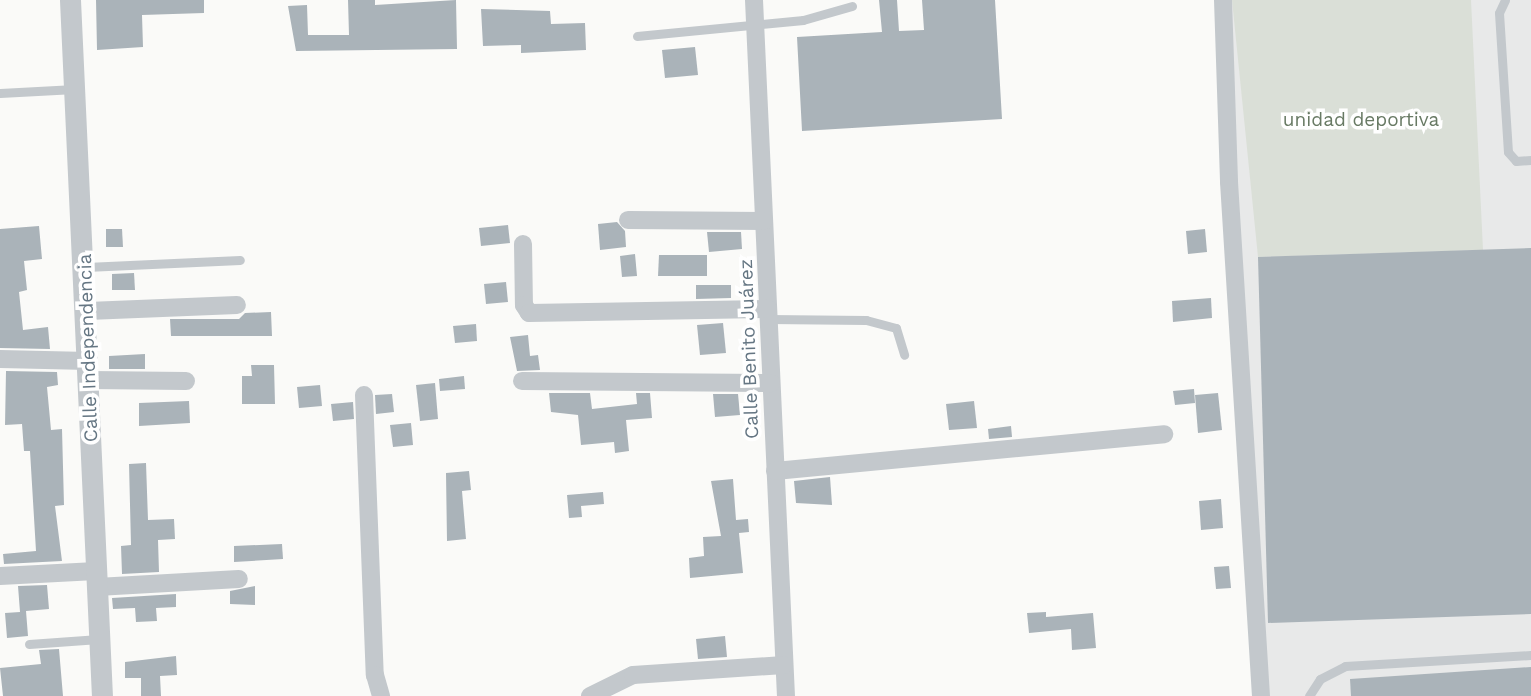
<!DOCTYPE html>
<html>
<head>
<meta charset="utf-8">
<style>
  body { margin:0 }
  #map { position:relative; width:1531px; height:696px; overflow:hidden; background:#fafaf8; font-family:"Work Sans",sans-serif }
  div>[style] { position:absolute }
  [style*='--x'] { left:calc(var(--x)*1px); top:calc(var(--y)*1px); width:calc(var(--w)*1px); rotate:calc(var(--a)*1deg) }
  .built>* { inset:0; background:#e8e9e9 }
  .green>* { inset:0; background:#dadfd7 }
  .building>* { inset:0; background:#aab3b9 }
  .service>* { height:9px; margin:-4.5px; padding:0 4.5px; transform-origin:4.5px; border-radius:4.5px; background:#c3c8cc }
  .minor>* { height:18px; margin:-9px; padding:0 9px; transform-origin:9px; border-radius:9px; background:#c3c8cc }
  .tertiary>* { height:21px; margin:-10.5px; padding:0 10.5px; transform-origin:10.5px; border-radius:10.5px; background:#c3c8cc }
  span { translate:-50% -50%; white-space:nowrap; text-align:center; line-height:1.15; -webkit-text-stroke:7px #fff; paint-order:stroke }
  .park-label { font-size:19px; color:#687a64 }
  .street-label { font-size:19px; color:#657683 }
</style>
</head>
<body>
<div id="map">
  <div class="built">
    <i style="clip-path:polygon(1215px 0,1531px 0,1531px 696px,1259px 696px)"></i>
  </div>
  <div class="green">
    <i style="clip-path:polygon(1232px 0,1471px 0,1483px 250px,1258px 257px)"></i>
  </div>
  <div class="building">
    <i style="clip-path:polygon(96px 0,204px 0,204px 13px,142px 15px,143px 47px,97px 50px)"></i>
    <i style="clip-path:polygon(348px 0,375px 0,375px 5px,456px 0,457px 49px,296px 51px,288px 6px,307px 5px,308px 35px,349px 35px)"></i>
    <i style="clip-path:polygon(879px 0,897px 0,899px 31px,924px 30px,922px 0,995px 0,1002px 119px,802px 131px,797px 37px,882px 32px)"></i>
    <i style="clip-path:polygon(481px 9px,550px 11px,551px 24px,585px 23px,586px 50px,521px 53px,521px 45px,483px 46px)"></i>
    <i style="clip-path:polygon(695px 47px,698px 75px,665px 78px,662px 50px)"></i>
    <i style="clip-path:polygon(617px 222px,625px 231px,626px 247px,600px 250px,598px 224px)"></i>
    <i style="clip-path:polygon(508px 225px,510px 243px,481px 246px,479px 228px)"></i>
    <i style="clip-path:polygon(39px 226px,42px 259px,24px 261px,27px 290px,19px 292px,23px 330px,48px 327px,50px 349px,0 348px,0 229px)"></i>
    <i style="clip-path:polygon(106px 229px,122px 229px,123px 247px,106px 247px)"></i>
    <i style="clip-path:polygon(1205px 229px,1207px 252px,1188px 254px,1186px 231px)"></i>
    <i style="clip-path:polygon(707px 232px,741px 232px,742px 249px,709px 252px)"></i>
    <i style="clip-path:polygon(1531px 248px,1531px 614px,1268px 623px,1258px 257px)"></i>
    <i style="clip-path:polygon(635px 254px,637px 276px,622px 277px,620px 256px)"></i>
    <i style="clip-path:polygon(659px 255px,707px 255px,707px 276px,658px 276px)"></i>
    <i style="clip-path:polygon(134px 273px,135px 290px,112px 290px,112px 274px)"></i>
    <i style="clip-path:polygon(506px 282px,508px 302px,486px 304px,484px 284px)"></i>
    <i style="clip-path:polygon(696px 285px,731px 285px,731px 298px,696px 299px)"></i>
    <i style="clip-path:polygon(1211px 298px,1212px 318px,1173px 322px,1172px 301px)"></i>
    <i style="clip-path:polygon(271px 312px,272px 336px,171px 336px,170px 319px,239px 319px,245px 313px)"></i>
    <i style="clip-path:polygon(723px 323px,726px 353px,700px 355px,697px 325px)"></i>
    <i style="clip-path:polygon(476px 324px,477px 341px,455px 343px,453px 326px)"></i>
    <i style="clip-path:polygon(528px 335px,530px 356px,538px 355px,540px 370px,517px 371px,510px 337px)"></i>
    <i style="clip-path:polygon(145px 354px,145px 369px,109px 369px,109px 356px)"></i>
    <i style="clip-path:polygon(251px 365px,274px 365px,275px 404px,242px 404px,242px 376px,252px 376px)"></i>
    <i style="clip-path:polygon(6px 371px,57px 372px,58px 385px,47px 387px,51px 430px,62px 429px,64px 505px,55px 506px,62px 561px,4px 564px,3px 554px,36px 551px,30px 451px,24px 451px,22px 424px,5px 425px)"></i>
    <i style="clip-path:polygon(464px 376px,465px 389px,440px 391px,439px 379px)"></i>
    <i style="clip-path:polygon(435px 383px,438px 419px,420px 421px,416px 385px)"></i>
    <i style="clip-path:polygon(320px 385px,322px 406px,299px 408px,297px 387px)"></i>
    <i style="clip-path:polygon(1194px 389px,1195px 403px,1175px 405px,1173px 391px)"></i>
    <i style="clip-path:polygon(549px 393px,590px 393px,592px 409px,637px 404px,636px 393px,650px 393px,652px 418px,626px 420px,629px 451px,615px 453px,614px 442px,581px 445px,578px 415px,551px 412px)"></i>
    <i style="clip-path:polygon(1218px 393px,1222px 430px,1198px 433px,1195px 395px)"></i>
    <i style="clip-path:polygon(392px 394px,394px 412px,376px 414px,375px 395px)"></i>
    <i style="clip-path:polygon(713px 394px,738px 394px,740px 415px,715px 417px)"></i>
    <i style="clip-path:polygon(189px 401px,190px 423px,139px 426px,139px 403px)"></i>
    <i style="clip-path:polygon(974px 401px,977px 428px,949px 430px,946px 404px)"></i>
    <i style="clip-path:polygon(353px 402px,354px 419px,333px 421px,331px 404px)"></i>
    <i style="clip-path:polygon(411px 423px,413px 445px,393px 447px,390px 425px)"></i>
    <i style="clip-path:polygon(1011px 426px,1012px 437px,989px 439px,988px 429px)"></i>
    <i style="clip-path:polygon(146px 463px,148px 520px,174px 519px,175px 539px,158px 540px,159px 572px,122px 574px,121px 546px,131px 545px,129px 464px)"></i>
    <i style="clip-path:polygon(469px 471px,471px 490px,462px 491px,466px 539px,447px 541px,446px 473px)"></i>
    <i style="clip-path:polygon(830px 477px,832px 505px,796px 503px,794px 481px)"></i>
    <i style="clip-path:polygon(733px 479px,736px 520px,748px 519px,749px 532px,739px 533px,743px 573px,690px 578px,689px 558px,704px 556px,703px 537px,721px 536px,711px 481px)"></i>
    <i style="clip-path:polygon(603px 492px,604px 504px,581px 506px,582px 517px,569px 518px,567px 495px)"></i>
    <i style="clip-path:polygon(1221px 499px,1223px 528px,1201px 530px,1199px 501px)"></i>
    <i style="clip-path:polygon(282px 544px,283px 559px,234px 562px,234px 546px)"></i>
    <i style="clip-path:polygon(1229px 566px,1231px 588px,1216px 589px,1214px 567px)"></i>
    <i style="clip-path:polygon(47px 585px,49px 609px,26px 611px,28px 636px,7px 638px,5px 613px,20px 612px,18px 586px)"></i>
    <i style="clip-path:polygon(255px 586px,255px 605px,230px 604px,230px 591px)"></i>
    <i style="clip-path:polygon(176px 594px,176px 607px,156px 608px,157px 621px,136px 622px,135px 608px,113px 609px,112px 598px)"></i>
    <i style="clip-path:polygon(1046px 612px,1046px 617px,1093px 613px,1096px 648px,1072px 650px,1071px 629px,1029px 633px,1027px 613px)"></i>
    <i style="clip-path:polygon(725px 636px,727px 657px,698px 659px,696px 639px)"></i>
    <i style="clip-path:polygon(59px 649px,63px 696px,3px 696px,0 668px,41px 664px,39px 650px)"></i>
    <i style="clip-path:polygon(176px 656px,177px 675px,160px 676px,161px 696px,141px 696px,141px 678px,125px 678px,125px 662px)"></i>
    <i style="clip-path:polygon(1531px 667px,1531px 696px,1351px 696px,1350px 679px)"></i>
  </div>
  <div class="service">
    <i style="--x:1505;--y:0;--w:14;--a:115"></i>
    <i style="--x:1499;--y:13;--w:139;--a:86.3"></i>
    <i style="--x:1508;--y:152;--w:12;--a:48"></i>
    <i style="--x:1516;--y:161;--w:15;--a:-4"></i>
    <i style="--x:637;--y:36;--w:167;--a:-5.5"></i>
    <i style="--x:803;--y:20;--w:51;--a:-15.9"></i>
    <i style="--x:0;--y:93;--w:75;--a:-3.1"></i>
    <i style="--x:86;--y:267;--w:154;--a:-2.6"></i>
    <i style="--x:769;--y:319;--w:97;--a:0.6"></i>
    <i style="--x:866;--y:320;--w:31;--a:15"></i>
    <i style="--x:896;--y:328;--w:28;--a:73"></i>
    <i style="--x:29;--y:644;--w:70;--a:-4.1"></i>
    <i style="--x:1309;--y:696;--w:20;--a:-57"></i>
    <i style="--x:1320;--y:679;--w:28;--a:-27"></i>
    <i style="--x:1345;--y:666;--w:186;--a:-3.4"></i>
  </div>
  <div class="minor">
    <i style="--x:754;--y:0;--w:697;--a:87.37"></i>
    <i style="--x:1223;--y:0;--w:182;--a:88.1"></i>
    <i style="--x:1229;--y:182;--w:515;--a:86.44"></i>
    <i style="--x:628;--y:220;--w:136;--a:0.4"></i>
    <i style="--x:523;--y:244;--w:61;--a:89.1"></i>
    <i style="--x:524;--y:305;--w:9;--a:58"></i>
    <i style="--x:529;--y:313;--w:239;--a:-1"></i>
    <i style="--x:88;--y:311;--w:149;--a:-2.3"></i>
    <i style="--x:0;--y:359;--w:89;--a:1.3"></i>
    <i style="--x:90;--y:380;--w:96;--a:0.6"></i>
    <i style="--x:522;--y:381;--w:249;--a:0.5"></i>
    <i style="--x:364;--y:395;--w:280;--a:87.8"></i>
    <i style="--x:375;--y:675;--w:22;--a:74"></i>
    <i style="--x:775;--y:471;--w:391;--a:-5.4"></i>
    <i style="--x:0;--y:576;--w:96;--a:-3"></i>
    <i style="--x:97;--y:587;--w:142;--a:-3.2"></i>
    <i style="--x:590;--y:696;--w:48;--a:-26"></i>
    <i style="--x:633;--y:675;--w:151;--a:-3.8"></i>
  </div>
  <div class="tertiary">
    <i style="--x:70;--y:0;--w:697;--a:87.37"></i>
  </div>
  <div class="park-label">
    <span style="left:1361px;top:120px">unidad deportiva</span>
  </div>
  <div class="street-label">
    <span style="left:88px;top:348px;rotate:-92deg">Calle Independencia</span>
    <span style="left:749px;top:349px;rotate:-92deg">Calle Benito Juárez</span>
  </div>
</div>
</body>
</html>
